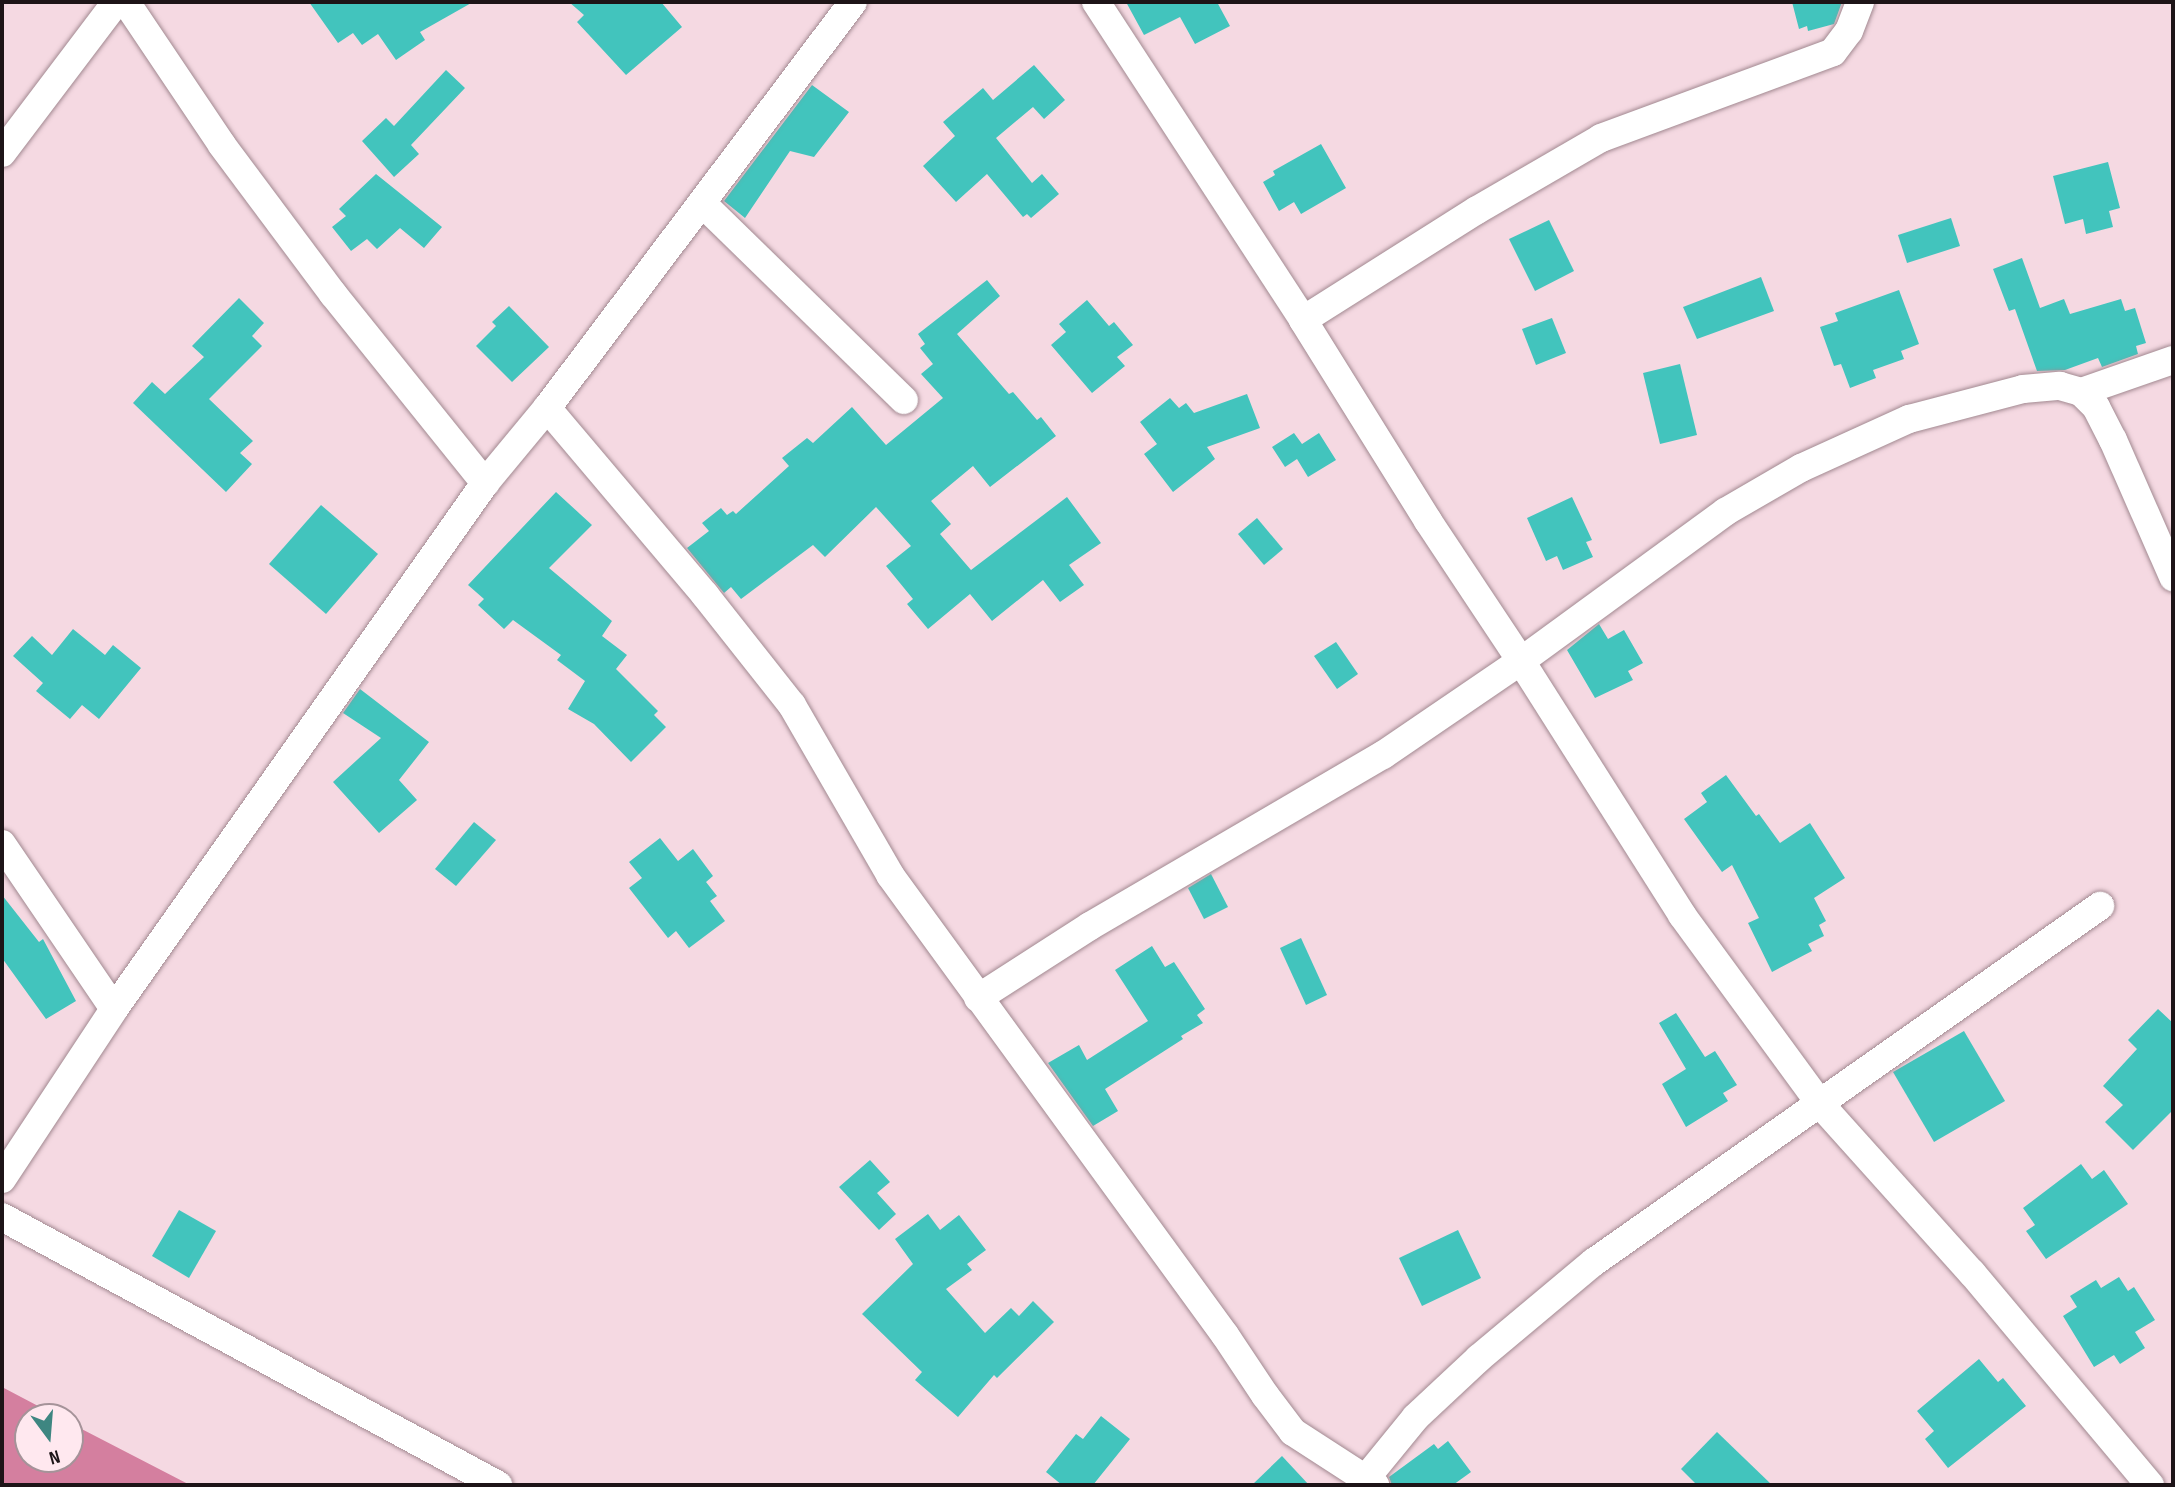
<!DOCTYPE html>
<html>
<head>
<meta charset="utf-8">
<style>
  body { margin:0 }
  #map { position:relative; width:2175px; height:1487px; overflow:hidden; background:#f5d9e2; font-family:"Sofia Sans Condensed",sans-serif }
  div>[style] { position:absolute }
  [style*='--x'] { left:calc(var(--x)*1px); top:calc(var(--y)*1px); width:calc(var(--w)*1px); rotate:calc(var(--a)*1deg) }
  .forest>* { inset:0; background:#d47f9f }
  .building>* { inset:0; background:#42c4bd }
  .roads { filter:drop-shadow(0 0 2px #a28991) drop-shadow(0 0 2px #a28991) }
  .minor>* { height:28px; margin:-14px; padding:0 14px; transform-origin:14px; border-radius:14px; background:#fff }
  span { translate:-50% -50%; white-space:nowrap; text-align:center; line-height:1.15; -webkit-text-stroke:6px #ffe8ef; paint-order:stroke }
  .frame { position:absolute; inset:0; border:4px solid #1d1417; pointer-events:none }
  .north { position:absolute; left:14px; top:1403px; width:70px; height:70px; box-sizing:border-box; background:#ffe8ef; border:2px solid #a59399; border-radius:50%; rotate:164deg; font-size:19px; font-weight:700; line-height:28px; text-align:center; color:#1d1417 }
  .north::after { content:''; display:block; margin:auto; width:24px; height:32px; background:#3e8681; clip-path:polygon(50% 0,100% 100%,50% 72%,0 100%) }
</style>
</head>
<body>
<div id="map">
  <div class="forest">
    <i style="clip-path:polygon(2px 1387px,59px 1417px,28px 1417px,28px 1459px,70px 1459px,70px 1423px,190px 1485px,2px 1485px)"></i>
  </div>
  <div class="building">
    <i style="clip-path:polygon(309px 2px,473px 2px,420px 32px,425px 40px,396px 60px,378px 34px,362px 45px,353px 33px,338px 43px)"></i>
    <i style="clip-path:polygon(569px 2px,661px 2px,682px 27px,626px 75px,577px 22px,584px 15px)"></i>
    <i style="clip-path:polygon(1126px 2px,1217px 2px,1230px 26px,1195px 44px,1180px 17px,1144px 35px)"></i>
    <i style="clip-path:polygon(1792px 2px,1842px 2px,1834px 24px,1808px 31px,1807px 26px,1799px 29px)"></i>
    <i style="clip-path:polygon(1034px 65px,1065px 100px,1044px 119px,1033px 107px,996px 138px,1032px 183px,1042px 174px,1059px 194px,1031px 218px,1027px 214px,1023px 217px,987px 174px,956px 202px,923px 166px,955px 136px,943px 122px,983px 88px,993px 100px)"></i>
    <i style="clip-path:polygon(446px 70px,465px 88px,411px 145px,419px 154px,394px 177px,362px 141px,386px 118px,394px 126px)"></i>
    <i style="clip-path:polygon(812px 85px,849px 112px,814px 157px,790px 151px,745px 218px,724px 201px)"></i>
    <i style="clip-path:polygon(1321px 144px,1346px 188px,1301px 214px,1294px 202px,1279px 211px,1263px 182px,1275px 175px,1273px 171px)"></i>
    <i style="clip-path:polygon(2108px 162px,2120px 208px,2109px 211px,2113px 227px,2086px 234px,2083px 219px,2065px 224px,2053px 176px)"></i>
    <i style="clip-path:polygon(376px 174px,442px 227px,424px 248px,400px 228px,377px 249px,367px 239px,351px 251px,332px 227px,346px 216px,339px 209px)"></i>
    <i style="clip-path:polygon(1951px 218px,1960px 246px,1907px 263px,1898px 235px)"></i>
    <i style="clip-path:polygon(1549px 220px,1574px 271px,1535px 291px,1509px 239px)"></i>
    <i style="clip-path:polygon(2022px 258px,2040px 308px,2064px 299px,2070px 314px,2121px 299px,2125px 311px,2135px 308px,2146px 343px,2136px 346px,2138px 354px,2102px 367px,2098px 358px,2065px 370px,2037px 371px,2015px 309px,2009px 311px,1993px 269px)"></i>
    <i style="clip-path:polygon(1761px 277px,1774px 311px,1697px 339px,1683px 307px)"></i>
    <i style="clip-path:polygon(987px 280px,1000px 296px,957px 334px,1009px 394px,1013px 392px,1037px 420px,1041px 417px,1056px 436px,990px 487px,973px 466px,931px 501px,951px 524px,940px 534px,971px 570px,1067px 497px,1101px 543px,1069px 565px,1084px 585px,1060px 602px,1043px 580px,992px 621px,970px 594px,928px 629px,907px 604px,913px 599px,886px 566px,911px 546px,876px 507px,825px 557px,813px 545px,741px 599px,731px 587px,724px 593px,687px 548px,709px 531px,702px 523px,721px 508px,727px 515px,733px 511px,736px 514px,789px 466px,782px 458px,807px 438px,813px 443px,852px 407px,886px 445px,943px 398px,921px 374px,933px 364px,920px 348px,925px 344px,918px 334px)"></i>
    <i style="clip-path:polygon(1899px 290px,1919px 344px,1901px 351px,1904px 359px,1873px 370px,1876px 378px,1850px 388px,1841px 364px,1834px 366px,1820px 327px,1838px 321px,1835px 313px)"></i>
    <i style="clip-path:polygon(239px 298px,264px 323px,252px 336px,262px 346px,209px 399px,253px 441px,240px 453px,252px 464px,226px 492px,133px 403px,152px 382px,165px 394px,204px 357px,192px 346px)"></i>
    <i style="clip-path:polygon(1087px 300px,1109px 326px,1114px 322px,1133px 345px,1117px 357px,1125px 366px,1092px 393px,1051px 345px,1066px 332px,1059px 324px)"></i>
    <i style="clip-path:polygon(509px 306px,549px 347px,512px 382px,476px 346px,496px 326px,492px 322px)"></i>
    <i style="clip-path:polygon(1552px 318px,1566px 353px,1536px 365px,1522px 329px)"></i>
    <i style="clip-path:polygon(1680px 364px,1697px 435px,1660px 444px,1643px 373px)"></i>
    <i style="clip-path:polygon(1247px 394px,1260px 428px,1207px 447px,1215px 459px,1173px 492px,1144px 454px,1157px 444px,1140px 422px,1170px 398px,1179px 408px,1186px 403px,1194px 413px)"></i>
    <i style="clip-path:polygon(1294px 433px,1302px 444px,1319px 433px,1336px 460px,1308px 477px,1297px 459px,1285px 467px,1272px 447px)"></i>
    <i style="clip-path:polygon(556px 492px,592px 525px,549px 568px,612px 621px,602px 636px,627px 655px,616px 669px,658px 711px,654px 715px,666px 727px,631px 762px,594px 724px,568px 709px,585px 681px,557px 660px,561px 655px,513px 620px,504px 629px,478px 605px,484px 599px,468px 585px)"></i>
    <i style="clip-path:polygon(1572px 497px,1592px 540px,1586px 542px,1593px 557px,1563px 570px,1557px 556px,1546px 561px,1527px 518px)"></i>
    <i style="clip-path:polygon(321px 505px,378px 554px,326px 614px,269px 564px)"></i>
    <i style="clip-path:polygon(1257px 518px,1283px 549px,1264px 565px,1238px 534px)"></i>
    <i style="clip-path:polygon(1599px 624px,1608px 639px,1624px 630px,1643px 663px,1628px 671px,1633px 680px,1595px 698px,1567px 650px)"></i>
    <i style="clip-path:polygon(73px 629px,105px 655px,113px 645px,141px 668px,99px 719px,82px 705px,70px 719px,36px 691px,43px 683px,13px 656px,32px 636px,52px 655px)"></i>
    <i style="clip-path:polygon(1336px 642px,1358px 674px,1337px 689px,1314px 656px)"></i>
    <i style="clip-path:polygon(360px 689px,429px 742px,399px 780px,417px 800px,379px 833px,333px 782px,381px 738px,343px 713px)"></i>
    <i style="clip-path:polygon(1726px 775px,1756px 816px,1759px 814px,1780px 843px,1810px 823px,1845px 878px,1814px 898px,1826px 921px,1819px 925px,1824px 936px,1808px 944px,1812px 951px,1772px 972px,1748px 923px,1759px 918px,1732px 865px,1722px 872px,1684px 819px,1707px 802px,1701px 793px)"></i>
    <i style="clip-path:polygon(474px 822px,496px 840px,456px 886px,435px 869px)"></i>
    <i style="clip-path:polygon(660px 838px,678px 861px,693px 849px,713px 876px,706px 882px,717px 896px,710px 901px,725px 921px,689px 948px,676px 931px,668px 938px,629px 888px,642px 878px,629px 862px)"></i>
    <i style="clip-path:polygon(1211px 874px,1228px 907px,1204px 919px,1188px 888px)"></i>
    <i style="clip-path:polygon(2px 895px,39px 942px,43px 939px,76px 1001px,46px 1019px,2px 958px)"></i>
    <i style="clip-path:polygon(1301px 938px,1327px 995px,1306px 1005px,1280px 948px)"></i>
    <i style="clip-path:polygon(1152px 946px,1165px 967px,1174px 962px,1205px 1009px,1197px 1015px,1203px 1023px,1181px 1036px,1183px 1039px,1105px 1089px,1118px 1111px,1093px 1126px,1048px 1063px,1079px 1045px,1087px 1060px,1148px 1021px,1115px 970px)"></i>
    <i style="clip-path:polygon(2158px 1009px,2173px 1023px,2173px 1110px,2133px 1150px,2105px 1122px,2123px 1105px,2103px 1086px,2137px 1049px,2128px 1040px)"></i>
    <i style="clip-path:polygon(1676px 1013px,1705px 1057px,1715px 1051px,1737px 1085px,1723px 1093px,1728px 1101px,1686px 1127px,1662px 1084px,1686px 1069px,1659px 1023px)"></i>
    <i style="clip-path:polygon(1964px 1031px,2005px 1101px,1934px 1142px,1893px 1072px)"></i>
    <i style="clip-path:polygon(870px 1160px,890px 1182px,877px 1193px,896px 1214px,879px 1230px,839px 1187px)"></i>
    <i style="clip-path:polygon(2081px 1164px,2092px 1179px,2104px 1170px,2128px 1204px,2046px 1259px,2026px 1231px,2035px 1225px,2023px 1208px)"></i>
    <i style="clip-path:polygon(179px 1210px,216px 1231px,189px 1278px,152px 1256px)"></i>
    <i style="clip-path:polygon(928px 1214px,940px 1230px,959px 1215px,986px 1250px,967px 1264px,972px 1270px,946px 1289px,985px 1333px,1011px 1308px,1019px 1316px,1033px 1301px,1054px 1322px,997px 1378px,994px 1375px,958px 1417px,915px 1380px,922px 1372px,862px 1314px,913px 1264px,895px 1239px)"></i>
    <i style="clip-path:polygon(1458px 1230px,1481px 1278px,1422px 1306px,1399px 1258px)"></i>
    <i style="clip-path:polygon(2119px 1277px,2128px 1291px,2134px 1287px,2155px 1320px,2135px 1332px,2145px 1348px,2120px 1364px,2114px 1355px,2094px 1367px,2063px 1316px,2077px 1307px,2070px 1296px,2096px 1280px,2101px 1288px)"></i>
    <i style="clip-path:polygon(1979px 1359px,1998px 1382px,2003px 1378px,2026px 1406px,1948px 1468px,1925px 1439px,1934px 1431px,1917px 1411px)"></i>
    <i style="clip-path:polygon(1101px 1416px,1130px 1439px,1093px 1485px,1062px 1485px,1046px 1472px,1076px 1434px,1083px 1439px)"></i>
    <i style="clip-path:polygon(1717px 1432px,1772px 1485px,1697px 1485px,1681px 1469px)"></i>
    <i style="clip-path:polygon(1448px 1441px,1471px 1472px,1453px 1485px,1392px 1485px,1389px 1477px,1434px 1444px,1438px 1449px)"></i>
    <i style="clip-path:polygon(1282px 1456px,1309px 1485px,1252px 1485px)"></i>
  </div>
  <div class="roads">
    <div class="minor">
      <i style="--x:126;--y:2;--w:172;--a:56.1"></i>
      <i style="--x:222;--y:145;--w:186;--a:53.3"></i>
      <i style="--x:333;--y:294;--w:243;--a:51.2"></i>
      <i style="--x:1096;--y:2;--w:379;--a:56.9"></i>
      <i style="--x:1303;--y:320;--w:237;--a:58.1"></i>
      <i style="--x:1428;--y:521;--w:168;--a:56.4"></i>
      <i style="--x:1521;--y:661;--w:301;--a:57.6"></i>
      <i style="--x:1682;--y:915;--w:235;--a:53.8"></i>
      <i style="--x:1821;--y:1105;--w:226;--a:48.1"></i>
      <i style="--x:1972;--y:1273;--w:277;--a:50"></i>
      <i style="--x:2;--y:153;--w:189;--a:-52.9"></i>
      <i style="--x:702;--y:203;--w:282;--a:44.3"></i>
      <i style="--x:1303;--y:320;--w:206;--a:-32.3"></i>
      <i style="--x:1477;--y:210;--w:143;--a:-30.1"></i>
      <i style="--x:1601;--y:138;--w:247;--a:-20.3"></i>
      <i style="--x:1833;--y:52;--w:26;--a:-53"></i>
      <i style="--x:1849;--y:31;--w:31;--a:-69"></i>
      <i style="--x:2081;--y:392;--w:97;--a:-19.2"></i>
      <i style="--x:547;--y:408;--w:245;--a:49.8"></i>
      <i style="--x:705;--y:595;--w:140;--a:51.7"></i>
      <i style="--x:792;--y:705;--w:196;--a:60"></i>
      <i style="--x:890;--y:875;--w:569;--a:53.94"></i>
      <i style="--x:1225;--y:1335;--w:72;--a:56.3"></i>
      <i style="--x:1265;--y:1395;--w:46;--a:52.9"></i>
      <i style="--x:1293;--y:1432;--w:98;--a:32.9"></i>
      <i style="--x:2;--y:844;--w:199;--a:55.8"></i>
      <i style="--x:978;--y:998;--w:133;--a:-32.7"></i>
      <i style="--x:1090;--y:926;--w:339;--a:-30.3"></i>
      <i style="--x:1383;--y:755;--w:167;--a:-34.3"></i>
      <i style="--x:1521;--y:661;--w:253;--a:-36.1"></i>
      <i style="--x:1725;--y:512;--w:88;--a:-30.1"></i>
      <i style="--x:1801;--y:468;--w:119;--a:-24.4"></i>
      <i style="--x:1909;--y:419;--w:118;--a:-14.7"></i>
      <i style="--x:2023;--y:389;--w:37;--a:-5"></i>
      <i style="--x:2060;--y:386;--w:22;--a:16"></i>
      <i style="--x:2081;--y:392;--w:21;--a:45"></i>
      <i style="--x:2096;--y:407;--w:37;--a:63"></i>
      <i style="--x:2113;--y:440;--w:150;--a:66.3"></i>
      <i style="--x:2;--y:1179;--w:204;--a:-56.6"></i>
      <i style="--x:114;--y:1009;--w:644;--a:-54.8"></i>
      <i style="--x:485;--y:483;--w:97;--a:-50.4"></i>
      <i style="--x:547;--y:408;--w:508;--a:-52.99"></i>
      <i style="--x:2;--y:1217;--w:564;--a:28.38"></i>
      <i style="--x:1367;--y:1477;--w:77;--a:-50.8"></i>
      <i style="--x:1416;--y:1417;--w:86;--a:-43.1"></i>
      <i style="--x:1479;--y:1358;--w:150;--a:-39.9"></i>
      <i style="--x:1594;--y:1262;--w:619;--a:-35.13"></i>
    </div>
  </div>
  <div class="frame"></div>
  <div class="north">N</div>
</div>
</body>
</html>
